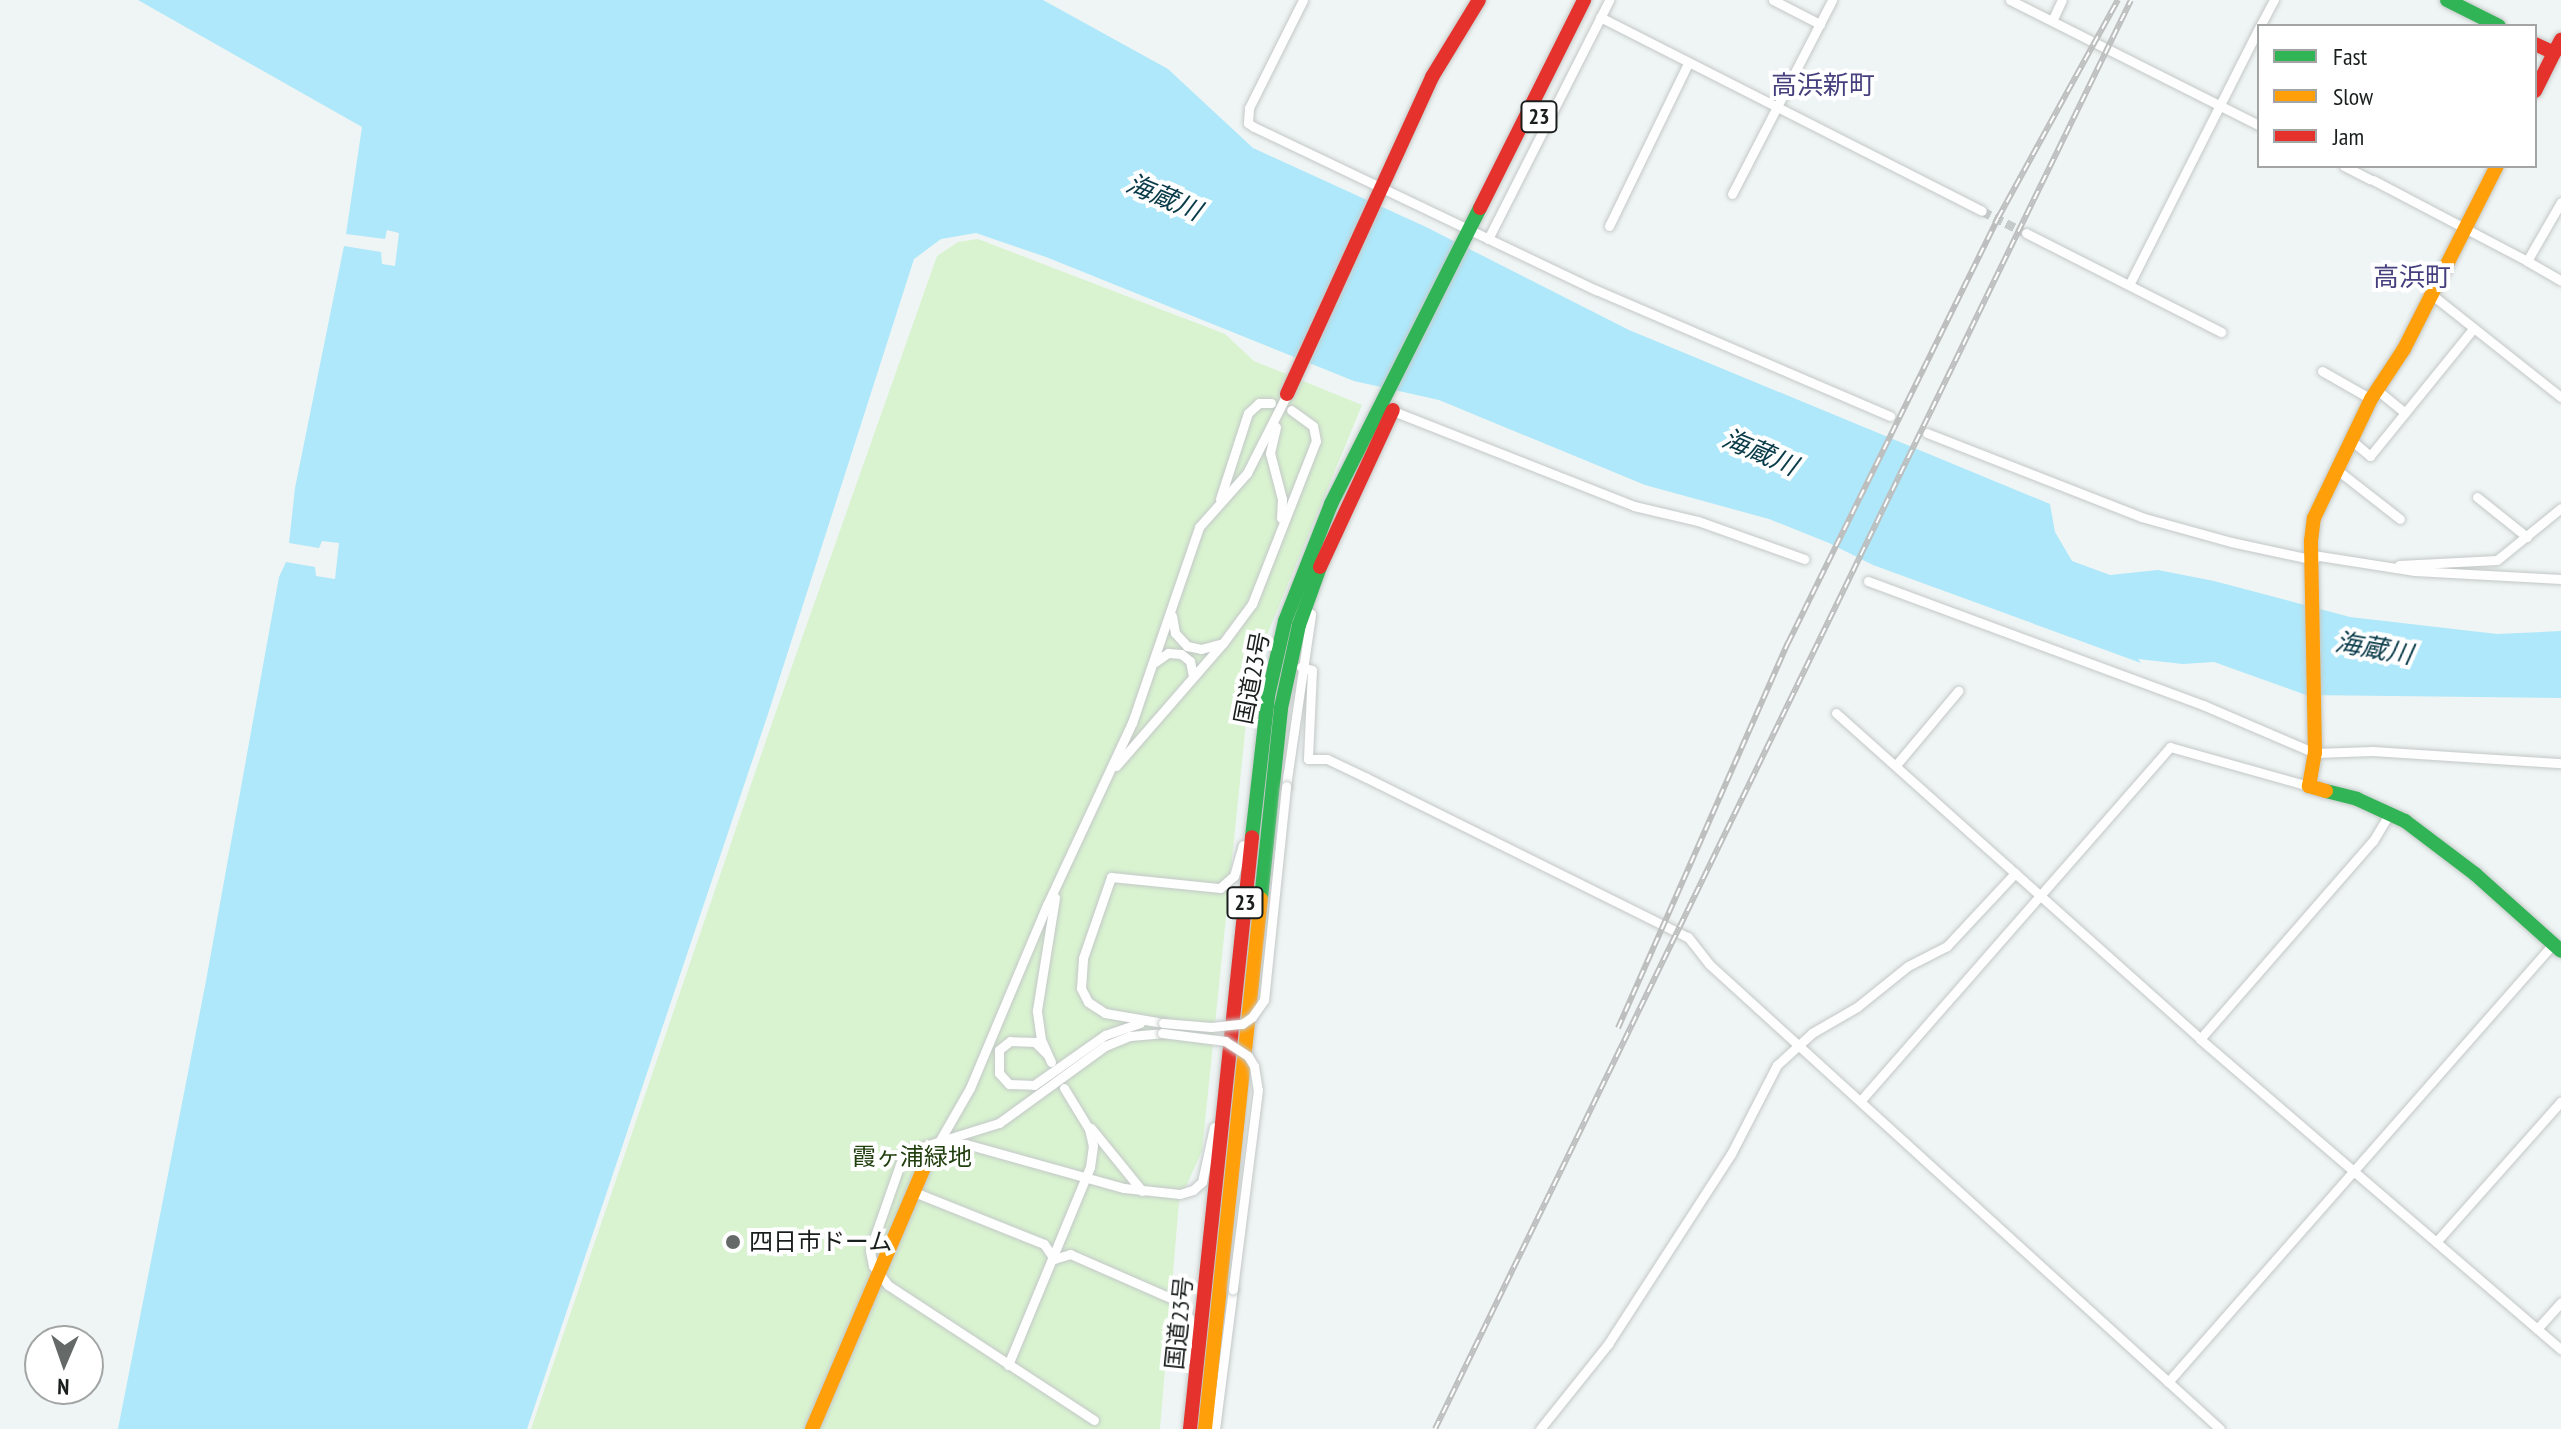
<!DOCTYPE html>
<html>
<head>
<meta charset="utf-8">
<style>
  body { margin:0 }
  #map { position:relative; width:2561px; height:1429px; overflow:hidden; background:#eff5f4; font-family:"PT Sans Narrow","Noto Sans JP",sans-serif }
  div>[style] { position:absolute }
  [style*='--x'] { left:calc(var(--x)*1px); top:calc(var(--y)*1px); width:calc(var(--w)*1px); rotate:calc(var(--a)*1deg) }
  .green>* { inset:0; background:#d9f3d0 }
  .water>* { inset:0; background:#aee8fa }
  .street-tunnel>* { height:9px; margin-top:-4.5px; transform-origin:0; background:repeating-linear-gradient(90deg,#c4cac9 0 9px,transparent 0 13.5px) }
  .roads { filter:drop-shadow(0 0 2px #c3c8c7) drop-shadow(0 0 2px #c3c8c7) }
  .street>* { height:9px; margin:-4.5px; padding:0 4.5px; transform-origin:4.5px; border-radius:4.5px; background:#fdfefd }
  .fast>* { height:14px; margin:-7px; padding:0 7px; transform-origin:7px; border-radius:7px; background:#30b455 }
  .slow>* { height:14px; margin:-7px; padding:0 7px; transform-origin:7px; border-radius:7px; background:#ff9f0a }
  .jam>* { height:14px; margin:-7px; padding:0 7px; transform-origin:7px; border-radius:7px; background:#e5322d }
  .rail>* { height:6px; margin-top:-3px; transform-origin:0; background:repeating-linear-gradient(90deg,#fff 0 9px,#bdbebe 0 18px); box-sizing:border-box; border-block:2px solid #bdbebe }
  .bridges { filter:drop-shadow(0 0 2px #c3c8c7) drop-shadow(0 0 2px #c3c8c7) }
  .street-bridge>* { height:9px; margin:-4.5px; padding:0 4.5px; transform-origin:4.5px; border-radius:4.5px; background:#fdfefd }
  .dots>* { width:22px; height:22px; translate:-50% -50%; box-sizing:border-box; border:4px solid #fff; border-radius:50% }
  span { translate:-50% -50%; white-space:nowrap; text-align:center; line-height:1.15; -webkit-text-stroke:8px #fff; paint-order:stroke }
  .shield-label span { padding:2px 6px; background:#fff; border:2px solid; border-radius:6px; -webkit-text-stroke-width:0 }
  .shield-label { font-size:22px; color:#1a1f1e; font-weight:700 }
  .street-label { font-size:24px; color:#1a1f1e }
  .park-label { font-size:24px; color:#22400f }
  .poi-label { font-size:24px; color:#1a1f1e }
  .left { translate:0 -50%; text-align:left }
  .neighbourhood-label { font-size:26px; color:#453f7d }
  .water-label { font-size:26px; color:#093b49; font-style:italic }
  .legend { position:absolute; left:2257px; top:24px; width:280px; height:144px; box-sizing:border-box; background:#fff; border:2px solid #a3a5a5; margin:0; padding:10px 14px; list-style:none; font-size:24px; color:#1a1f1e }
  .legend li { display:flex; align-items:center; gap:16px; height:40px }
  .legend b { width:40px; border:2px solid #a3a5a5 }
  .north { position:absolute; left:24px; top:1325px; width:80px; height:80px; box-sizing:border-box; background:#fff; border:2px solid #a3a5a5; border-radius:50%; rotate:182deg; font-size:22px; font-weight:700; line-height:32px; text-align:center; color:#1a1f1e }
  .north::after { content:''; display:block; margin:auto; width:28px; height:36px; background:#656a69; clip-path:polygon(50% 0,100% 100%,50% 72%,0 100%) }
</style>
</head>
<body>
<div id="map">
  <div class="green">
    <i style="clip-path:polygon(978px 239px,1225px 334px,1254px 361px,1362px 405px,1251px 674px,1202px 1151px,1179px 1202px,1160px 1429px,531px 1429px,773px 720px,937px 256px,958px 242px)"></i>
  </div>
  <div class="water">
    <i style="clip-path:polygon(138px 0,1043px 0,1168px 69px,1253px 148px,1426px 227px,1629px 330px,2050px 504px,2055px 532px,2072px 561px,2110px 575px,2158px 570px,2214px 581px,2350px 617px,2497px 634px,2561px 631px,2561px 698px,2306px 695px,2214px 662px,2183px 664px,2138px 659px,2141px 663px,1873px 565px,1829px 543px,1769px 519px,1645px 485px,1439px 400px,1354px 381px,1046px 257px,976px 233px,941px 239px,914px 259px,767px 717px,527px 1429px,118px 1429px,206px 981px,279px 577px,286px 562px,315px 567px,316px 576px,335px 579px,339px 543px,322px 541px,319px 548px,289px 543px,295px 488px,344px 246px,381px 252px,382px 264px,395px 266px,399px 233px,387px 230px,385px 239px,346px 234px,362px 127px)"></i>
  </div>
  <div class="street-tunnel">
    <i style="--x:1982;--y:211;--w:49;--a:26.6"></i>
  </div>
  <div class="roads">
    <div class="street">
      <i style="--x:1303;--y:0;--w:121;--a:116.6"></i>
      <i style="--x:1249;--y:108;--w:15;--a:94"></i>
      <i style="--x:1248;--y:123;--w:7;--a:34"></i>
      <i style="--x:1254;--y:127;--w:379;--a:25.5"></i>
      <i style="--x:1596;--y:290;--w:320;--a:23.2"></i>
      <i style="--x:1773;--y:0;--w:53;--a:27.1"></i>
      <i style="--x:2010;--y:0;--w:279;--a:26.7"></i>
      <i style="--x:1600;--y:17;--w:428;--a:26.9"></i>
      <i style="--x:2052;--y:21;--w:23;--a:-65"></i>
      <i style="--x:2260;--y:26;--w:30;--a:-62"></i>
      <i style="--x:2344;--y:166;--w:29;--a:27"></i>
      <i style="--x:2373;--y:180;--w:174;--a:27.7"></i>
      <i style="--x:2527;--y:261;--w:68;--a:-60"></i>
      <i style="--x:1732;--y:194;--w:218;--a:-62.7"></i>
      <i style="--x:1609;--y:226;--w:181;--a:-64.1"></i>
      <i style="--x:2026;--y:233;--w:219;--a:26.9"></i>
      <i style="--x:1488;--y:239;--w:268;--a:-63.1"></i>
      <i style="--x:2527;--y:261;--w:39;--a:30"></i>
      <i style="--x:2129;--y:285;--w:288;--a:-63.2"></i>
      <i style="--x:2431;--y:294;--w:166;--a:38.4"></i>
      <i style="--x:2322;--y:371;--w:56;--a:29.7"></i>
      <i style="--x:2377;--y:390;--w:36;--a:39"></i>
      <i style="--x:1393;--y:411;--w:259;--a:21.5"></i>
      <i style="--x:1634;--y:506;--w:66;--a:13.2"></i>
      <i style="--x:1698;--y:521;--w:113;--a:19.7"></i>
      <i style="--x:1276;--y:427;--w:27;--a:103"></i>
      <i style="--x:1270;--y:453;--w:48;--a:75.4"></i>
      <i style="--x:1282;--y:499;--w:19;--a:93"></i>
      <i style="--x:1927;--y:433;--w:230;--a:21.4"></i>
      <i style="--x:2141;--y:517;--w:93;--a:15.5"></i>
      <i style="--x:2231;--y:542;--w:85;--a:12.2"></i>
      <i style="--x:2351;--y:440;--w:25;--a:40"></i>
      <i style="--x:2370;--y:456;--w:164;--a:-51"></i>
      <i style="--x:2336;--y:469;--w:81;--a:38"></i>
      <i style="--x:2477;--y:497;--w:64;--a:38.7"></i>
      <i style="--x:1220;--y:499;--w:90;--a:-72"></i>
      <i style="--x:1248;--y:413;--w:15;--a:-42"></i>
      <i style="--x:1259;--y:403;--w:12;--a:0"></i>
      <i style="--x:2313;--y:555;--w:103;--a:8.9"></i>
      <i style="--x:2415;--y:571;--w:146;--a:3.1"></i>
      <i style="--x:2399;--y:565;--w:98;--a:-2.9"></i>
      <i style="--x:2497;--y:560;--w:82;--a:-39.1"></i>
      <i style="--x:1868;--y:581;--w:357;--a:20.3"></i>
      <i style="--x:2203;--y:705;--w:122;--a:23.2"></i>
      <i style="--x:2315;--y:753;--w:58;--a:-2"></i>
      <i style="--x:2373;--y:751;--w:188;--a:3.7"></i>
      <i style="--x:1172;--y:616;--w:17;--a:80"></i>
      <i style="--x:1175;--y:633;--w:18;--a:47"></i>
      <i style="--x:1187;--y:646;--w:14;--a:12"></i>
      <i style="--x:1201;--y:649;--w:20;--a:-15"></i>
      <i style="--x:1155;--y:662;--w:16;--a:-35"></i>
      <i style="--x:1168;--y:653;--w:13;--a:4"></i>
      <i style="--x:1181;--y:654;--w:11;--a:38"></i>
      <i style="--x:1190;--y:661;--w:16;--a:79"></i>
      <i style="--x:1301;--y:667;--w:11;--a:15"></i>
      <i style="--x:1312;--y:670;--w:89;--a:92.6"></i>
      <i style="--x:1308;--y:759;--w:19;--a:0"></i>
      <i style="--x:1327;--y:759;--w:44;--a:25.4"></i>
      <i style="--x:1367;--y:778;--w:358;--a:26.4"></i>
      <i style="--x:1688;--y:937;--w:34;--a:52"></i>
      <i style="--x:1709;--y:964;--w:691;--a:42.3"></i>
      <i style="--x:1836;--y:713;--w:489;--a:41.8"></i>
      <i style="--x:2200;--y:1039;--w:476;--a:40.7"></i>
      <i style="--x:1896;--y:765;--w:97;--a:-50"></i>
      <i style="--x:1116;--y:766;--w:163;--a:-49"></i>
      <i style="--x:1223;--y:643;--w:49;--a:-53.4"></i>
      <i style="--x:1252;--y:604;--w:175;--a:-68.6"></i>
      <i style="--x:1316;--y:441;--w:15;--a:-101"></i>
      <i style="--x:1313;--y:426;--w:27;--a:-144"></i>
      <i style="--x:1286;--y:786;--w:174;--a:-81.7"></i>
      <i style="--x:1163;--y:1023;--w:59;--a:-170.2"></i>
      <i style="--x:1105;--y:1013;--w:20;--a:-147"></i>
      <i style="--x:1088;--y:1002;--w:16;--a:-117"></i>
      <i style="--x:1081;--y:988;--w:30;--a:-86"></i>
      <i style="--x:1083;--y:958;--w:86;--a:-70.9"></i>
      <i style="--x:1111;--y:877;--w:110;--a:5.8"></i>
      <i style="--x:1220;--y:888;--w:18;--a:-41"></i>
      <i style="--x:1234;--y:876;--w:32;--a:-74"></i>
      <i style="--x:2200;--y:1039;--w:263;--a:-48.9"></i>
      <i style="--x:2373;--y:841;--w:33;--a:-59"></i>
      <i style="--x:1047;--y:1054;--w:17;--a:-135"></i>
      <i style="--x:1035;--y:1042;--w:25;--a:-178"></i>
      <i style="--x:1010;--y:1041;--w:14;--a:141"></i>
      <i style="--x:999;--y:1050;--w:23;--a:90"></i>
      <i style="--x:999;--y:1073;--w:15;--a:48"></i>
      <i style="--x:1009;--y:1084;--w:25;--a:2"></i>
      <i style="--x:1034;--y:1085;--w:87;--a:-35.2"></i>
      <i style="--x:1105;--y:1035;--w:37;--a:-19"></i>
      <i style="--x:1051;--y:1062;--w:24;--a:-114"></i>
      <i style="--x:1041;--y:1040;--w:30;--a:-98"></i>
      <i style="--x:1037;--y:1010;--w:114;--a:-80.9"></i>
      <i style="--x:1862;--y:1099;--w:468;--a:-48.8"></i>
      <i style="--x:2170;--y:747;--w:144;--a:15.7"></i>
      <i style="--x:1091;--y:1128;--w:81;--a:51"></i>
      <i style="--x:947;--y:1143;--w:19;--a:3"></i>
      <i style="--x:966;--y:1144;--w:164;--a:15.6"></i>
      <i style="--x:1124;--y:1188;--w:56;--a:6.1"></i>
      <i style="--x:1180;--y:1194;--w:14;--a:-17"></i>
      <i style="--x:1193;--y:1190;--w:12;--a:-42"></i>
      <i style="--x:1202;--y:1182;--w:56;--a:-77.7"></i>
      <i style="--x:924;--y:1168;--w:92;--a:-60.1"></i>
      <i style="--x:970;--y:1088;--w:199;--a:-67.2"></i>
      <i style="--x:1047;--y:905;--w:201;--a:-65"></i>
      <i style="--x:1132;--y:723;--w:207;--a:-71.1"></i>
      <i style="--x:1199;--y:527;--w:72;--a:-48.4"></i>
      <i style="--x:1247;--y:473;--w:89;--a:-63.1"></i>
      <i style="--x:914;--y:1192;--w:140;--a:21.8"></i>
      <i style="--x:1044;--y:1244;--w:18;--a:56"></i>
      <i style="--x:2436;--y:1242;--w:188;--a:-48.4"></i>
      <i style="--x:1054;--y:1259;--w:17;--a:-17"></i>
      <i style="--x:1070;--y:1254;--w:120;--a:23.6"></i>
      <i style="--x:1180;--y:1302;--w:18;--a:61"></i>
      <i style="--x:1189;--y:1318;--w:41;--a:90"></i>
      <i style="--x:2537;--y:1329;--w:36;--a:-48"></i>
      <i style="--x:1008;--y:1365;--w:214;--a:-67.5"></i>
      <i style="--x:1090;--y:1167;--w:21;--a:-82"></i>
      <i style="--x:1093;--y:1146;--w:17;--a:-103"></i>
      <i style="--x:1089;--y:1129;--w:48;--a:-121.4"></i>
      <i style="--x:2168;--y:1382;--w:583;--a:-48.68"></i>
      <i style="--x:1094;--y:1420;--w:246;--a:-146.8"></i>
      <i style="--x:888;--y:1285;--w:24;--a:-128"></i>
      <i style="--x:873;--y:1266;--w:16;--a:-101"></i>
      <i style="--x:870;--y:1250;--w:100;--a:-70.7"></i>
      <i style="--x:903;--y:1156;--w:8;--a:-40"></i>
      <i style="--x:909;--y:1151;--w:94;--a:-17.3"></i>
      <i style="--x:999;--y:1123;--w:131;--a:-36"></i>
      <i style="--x:1105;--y:1046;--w:27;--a:-22"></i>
      <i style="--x:1130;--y:1036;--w:32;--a:-5"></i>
      <i style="--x:1215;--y:1429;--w:141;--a:-82.7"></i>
      <i style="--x:1540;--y:1429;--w:109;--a:-51.3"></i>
      <i style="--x:1608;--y:1344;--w:226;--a:-57.1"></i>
      <i style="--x:1731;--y:1154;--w:100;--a:-62.7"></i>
      <i style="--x:1777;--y:1065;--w:47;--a:-42.4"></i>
      <i style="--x:1812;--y:1033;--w:52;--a:-30"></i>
      <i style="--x:1857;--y:1007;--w:65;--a:-38.8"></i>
      <i style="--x:1908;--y:966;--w:44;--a:-27.1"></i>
      <i style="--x:1947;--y:946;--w:100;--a:-47"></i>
    </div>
    <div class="fast">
      <i style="--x:2447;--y:0;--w:58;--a:26.6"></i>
      <i style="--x:2326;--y:791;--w:32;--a:14"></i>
      <i style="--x:2357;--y:799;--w:53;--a:24.6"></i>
      <i style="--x:2405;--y:821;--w:88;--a:37.1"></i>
      <i style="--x:2475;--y:874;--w:115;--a:41.8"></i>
      <i style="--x:1252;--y:837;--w:142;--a:-83.5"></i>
      <i style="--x:1268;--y:696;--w:77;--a:-77.2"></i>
      <i style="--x:1285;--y:621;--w:126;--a:-68.5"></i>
      <i style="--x:1331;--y:504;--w:331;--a:-63.3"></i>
      <i style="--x:1261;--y:899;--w:192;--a:-84"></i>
      <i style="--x:1281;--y:708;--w:85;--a:-77.8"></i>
      <i style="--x:1299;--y:625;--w:62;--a:-70.1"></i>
    </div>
    <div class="slow">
      <i style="--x:2326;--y:791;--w:18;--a:-164"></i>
      <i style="--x:2309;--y:786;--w:34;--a:-80"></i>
      <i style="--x:2315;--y:753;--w:212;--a:-91.1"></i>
      <i style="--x:2311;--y:541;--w:23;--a:-83"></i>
      <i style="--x:2314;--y:518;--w:132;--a:-64.4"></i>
      <i style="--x:2371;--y:399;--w:60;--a:-56.6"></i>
      <i style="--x:2404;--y:349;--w:205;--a:-63.1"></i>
      <i style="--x:812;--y:1429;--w:284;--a:-66.8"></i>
      <i style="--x:1205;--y:1429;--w:533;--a:-83.97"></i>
    </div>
    <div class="jam">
      <i style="--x:2535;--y:44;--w:21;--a:25"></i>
      <i style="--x:2554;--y:53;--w:15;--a:-62"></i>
      <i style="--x:2535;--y:91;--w:42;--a:-63.4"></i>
      <i style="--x:1480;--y:208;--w:233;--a:-63.4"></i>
      <i style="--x:1287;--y:394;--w:349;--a:-65.4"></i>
      <i style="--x:1432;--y:77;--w:90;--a:-58.6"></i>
      <i style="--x:1320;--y:567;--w:173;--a:-65.1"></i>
      <i style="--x:1190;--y:1429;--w:595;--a:-84.02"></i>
    </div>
  </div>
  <div class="rail">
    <i style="--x:1618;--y:1028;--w:421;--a:-66.2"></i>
    <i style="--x:1788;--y:643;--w:474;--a:-63.7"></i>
    <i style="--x:1998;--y:218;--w:249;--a:-61.2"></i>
    <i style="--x:1435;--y:1429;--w:1589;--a:-64.03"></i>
  </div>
  <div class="bridges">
    <div class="street-bridge">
      <i style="--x:1163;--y:1023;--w:48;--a:4.8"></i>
      <i style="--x:1211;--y:1027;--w:31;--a:-6"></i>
      <i style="--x:1242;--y:1024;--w:12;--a:-35"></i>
      <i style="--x:1252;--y:1017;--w:21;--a:-55"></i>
      <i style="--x:1264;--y:1000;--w:215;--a:-84.1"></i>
      <i style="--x:1162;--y:1033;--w:64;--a:7.2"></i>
      <i style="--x:1225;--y:1041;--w:27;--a:33"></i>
      <i style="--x:1248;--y:1056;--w:12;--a:59"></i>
      <i style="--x:1254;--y:1066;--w:24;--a:81"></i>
      <i style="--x:1258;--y:1090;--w:201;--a:97.2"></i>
    </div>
  </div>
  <div class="dots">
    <i style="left:733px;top:1242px;background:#656a69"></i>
  </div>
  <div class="shield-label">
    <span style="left:1539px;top:117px">23</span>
    <span style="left:1245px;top:903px">23</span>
  </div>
  <div class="street-label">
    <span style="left:1252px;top:678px;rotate:-79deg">国道23号</span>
    <span style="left:1179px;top:1323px;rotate:-84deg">国道23号</span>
  </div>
  <div class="park-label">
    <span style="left:912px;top:1157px">霞ヶ浦緑地</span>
  </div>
  <div class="poi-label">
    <span class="left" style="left:749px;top:1242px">四日市ドーム</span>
  </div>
  <div class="neighbourhood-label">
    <span style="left:1823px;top:85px">高浜新町</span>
    <span style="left:2412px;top:277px">高浜町</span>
  </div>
  <div class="water-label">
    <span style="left:1164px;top:197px;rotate:23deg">海蔵川</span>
    <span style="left:1760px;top:452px;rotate:23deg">海蔵川</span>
    <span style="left:2374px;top:648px;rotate:10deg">海蔵川</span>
  </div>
  <ul class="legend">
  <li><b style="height:10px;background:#30b455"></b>Fast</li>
  <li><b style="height:10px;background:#ff9f0a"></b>Slow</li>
  <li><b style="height:10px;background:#e5322d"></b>Jam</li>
  </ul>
  <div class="north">N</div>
</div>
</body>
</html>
